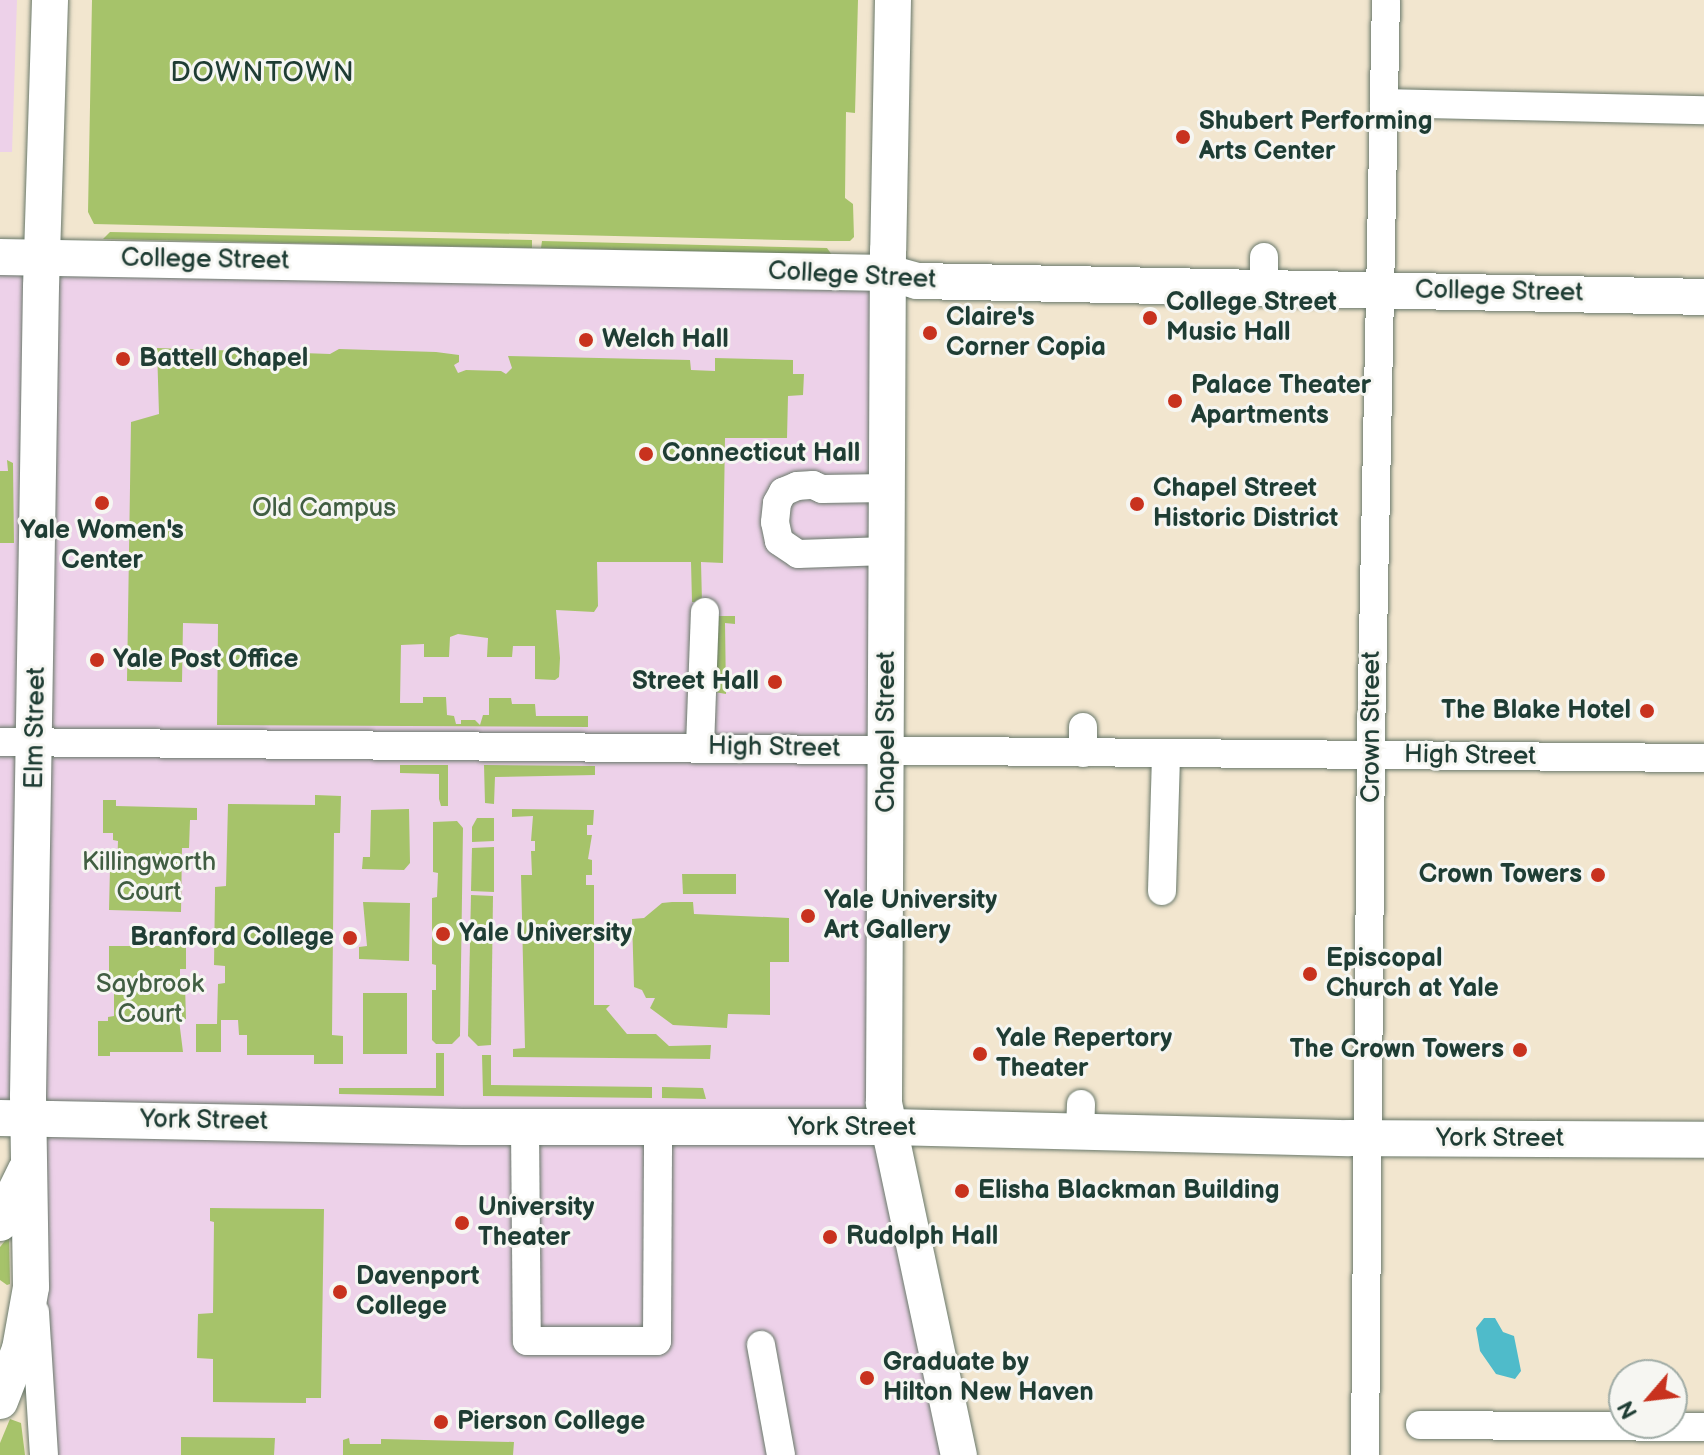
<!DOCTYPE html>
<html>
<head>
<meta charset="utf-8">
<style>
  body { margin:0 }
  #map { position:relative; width:1704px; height:1455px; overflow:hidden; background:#f2e6cf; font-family:"Balsamiq Sans",sans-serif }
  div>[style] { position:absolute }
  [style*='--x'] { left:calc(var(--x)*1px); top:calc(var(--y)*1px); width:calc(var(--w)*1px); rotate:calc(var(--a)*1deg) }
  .built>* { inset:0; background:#edd1e9 }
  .green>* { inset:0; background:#a6c36a }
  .water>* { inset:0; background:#4fbbca }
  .roads { filter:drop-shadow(0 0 2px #69786a) drop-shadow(0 0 2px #69786a) }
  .minor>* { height:28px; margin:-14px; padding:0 14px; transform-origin:14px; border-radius:14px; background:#fff }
  .major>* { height:36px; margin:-18px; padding:0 18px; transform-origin:18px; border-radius:18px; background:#fff }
  .dots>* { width:22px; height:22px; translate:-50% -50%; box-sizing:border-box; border:4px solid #f6f6f2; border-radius:50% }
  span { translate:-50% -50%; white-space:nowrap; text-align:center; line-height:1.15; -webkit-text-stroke:6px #f6f6f2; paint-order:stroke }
  .poi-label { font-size:26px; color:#1f3d34; font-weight:700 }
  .left { translate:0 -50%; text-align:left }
  .right { translate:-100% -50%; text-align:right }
  .street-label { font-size:26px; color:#1f3d34 }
  .park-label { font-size:26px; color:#415e42 }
  .neighbourhood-label { font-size:28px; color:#1f3d34; letter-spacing:2px }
  .north { position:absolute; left:1608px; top:1359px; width:80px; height:80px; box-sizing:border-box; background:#f6f6f2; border:2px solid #a0aca6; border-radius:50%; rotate:242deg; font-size:22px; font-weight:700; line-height:32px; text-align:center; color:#1f3d34 }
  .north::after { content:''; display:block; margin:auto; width:28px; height:36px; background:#c8321e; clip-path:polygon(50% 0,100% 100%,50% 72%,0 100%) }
</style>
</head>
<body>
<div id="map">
  <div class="built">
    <i style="clip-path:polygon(0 0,17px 0,12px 152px,0 152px)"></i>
    <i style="clip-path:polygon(0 257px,888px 273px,884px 1103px,959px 1455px,44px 1455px,28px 1165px,0 1118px)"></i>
  </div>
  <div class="green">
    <i style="clip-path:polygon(92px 0,858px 0,855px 113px,846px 112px,845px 198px,853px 204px,854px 237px,850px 241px,828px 241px,94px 224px,88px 212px)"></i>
    <i style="clip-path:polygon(110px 232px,532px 240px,532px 248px,103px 239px)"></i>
    <i style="clip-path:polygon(542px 241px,827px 248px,832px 255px,541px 248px)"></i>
    <i style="clip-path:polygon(157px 348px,330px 354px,339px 349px,436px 352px,459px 355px,459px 362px,454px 365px,458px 373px,466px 370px,501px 371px,506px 374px,512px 368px,508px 356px,690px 360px,691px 370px,715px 371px,715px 358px,793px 360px,793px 374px,804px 374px,803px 395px,788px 396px,787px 438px,725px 438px,723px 563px,701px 562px,702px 602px,692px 602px,691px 562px,597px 562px,598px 606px,594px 612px,556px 610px,560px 658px,559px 677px,555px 680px,535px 679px,535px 646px,513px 646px,512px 657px,487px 657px,488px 638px,458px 634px,450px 637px,449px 657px,424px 657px,424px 644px,401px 645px,400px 703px,423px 703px,423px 697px,446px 697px,447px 715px,454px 716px,456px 724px,461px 724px,461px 720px,475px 720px,480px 725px,483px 715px,489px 715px,489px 698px,511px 698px,512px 704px,535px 704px,536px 716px,588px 716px,588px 727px,217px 725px,218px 624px,183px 623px,182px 682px,127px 681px,131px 422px,159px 414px)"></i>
    <i style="clip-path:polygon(7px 460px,13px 463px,14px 543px,0 543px,0 471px,8px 471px)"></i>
    <i style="clip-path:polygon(710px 616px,735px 616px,735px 624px,725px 623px,726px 694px,709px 691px)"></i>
    <i style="clip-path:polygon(400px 765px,448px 765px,448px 806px,441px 806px,439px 799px,439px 774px,400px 773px)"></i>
    <i style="clip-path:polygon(484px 765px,595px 766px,595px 775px,495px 777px,494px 804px,485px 803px)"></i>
    <i style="clip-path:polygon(315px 795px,341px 796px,340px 833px,334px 833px,332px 1035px,343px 1036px,343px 1064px,314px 1064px,314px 1055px,247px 1055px,247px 1035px,239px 1035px,238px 1020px,221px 1020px,221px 1052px,196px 1052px,196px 1024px,217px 1024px,218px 984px,225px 983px,225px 966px,214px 965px,215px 891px,215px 887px,226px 886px,228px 804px,315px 805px)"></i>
    <i style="clip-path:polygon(103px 800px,116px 800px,116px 806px,197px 808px,197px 820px,190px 820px,189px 848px,182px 848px,181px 912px,109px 910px,110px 867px,117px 867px,118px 841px,113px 840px,113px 833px,103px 833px)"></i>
    <i style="clip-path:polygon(409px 809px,410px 863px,404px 870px,362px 869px,363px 857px,370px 857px,371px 810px)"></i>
    <i style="clip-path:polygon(512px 809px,594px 810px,593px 825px,587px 825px,587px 835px,592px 835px,588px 859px,592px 860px,592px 875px,586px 875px,586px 885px,594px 885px,594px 1005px,610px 1005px,606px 1009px,627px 1034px,656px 1034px,669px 1046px,711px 1045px,710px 1059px,513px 1057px,513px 1049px,525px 1048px,521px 875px,532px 875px,531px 851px,535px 851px,535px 841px,531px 841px,533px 816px,512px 817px)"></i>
    <i style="clip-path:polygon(477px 818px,494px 818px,494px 841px,472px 842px,472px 827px)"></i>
    <i style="clip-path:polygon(457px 821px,463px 828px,460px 1036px,452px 1044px,436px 1044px,432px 1040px,432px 990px,436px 990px,436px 965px,432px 964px,432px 898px,437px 897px,438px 873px,433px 872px,433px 822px)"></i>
    <i style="clip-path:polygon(494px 847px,494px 892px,471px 891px,472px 848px)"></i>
    <i style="clip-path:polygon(682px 874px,736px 874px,736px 894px,683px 894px)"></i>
    <i style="clip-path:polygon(471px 895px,493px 896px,491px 1045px,478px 1046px,468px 1036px)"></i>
    <i style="clip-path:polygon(363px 902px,410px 903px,409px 961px,359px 959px,359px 947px,367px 946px)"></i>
    <i style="clip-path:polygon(672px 902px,693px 902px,694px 914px,789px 918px,789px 962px,770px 962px,770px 1015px,728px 1014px,727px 1028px,673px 1025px,650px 1008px,655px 998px,646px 998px,642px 990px,634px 987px,632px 919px,644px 918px,662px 903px)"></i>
    <i style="clip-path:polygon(109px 946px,186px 946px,186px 969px,180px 969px,180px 984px,185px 985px,186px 1019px,179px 1020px,183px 1052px,110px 1052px,110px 1056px,98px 1056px,98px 1021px,108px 1021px,108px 1017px,114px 1016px,114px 991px,109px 990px)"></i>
    <i style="clip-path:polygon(363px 993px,407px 993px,407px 1054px,363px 1054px)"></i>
    <i style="clip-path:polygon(436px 1053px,444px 1053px,444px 1096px,339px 1094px,339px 1088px,436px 1088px)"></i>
    <i style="clip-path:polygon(482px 1055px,491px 1055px,491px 1085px,652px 1087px,652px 1098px,483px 1096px)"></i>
    <i style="clip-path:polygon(662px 1087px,703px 1088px,706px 1099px,662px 1098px)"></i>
    <i style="clip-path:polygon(210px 1208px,324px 1209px,321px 1398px,306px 1398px,306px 1403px,213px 1402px,213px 1359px,197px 1358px,198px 1314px,213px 1313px,214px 1222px,210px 1221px)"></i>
    <i style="clip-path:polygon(9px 1236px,10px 1284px,7px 1285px,0 1280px,0 1247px)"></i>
    <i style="clip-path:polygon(10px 1419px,21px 1423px,25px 1455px,0 1455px,0 1443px)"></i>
    <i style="clip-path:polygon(181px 1437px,275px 1438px,274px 1455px,181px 1455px)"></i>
    <i style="clip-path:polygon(349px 1438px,350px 1444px,381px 1444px,381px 1439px,514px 1442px,513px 1455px,343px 1455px,343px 1440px)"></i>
  </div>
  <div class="water">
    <i style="clip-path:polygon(1484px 1318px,1495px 1318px,1503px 1332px,1514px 1336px,1521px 1371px,1515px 1379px,1496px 1374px,1480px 1351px,1476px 1328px)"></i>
  </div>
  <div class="roads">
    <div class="minor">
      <i style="--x:1384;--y:103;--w:320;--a:1.3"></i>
      <i style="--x:1264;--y:257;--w:30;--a:90"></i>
      <i style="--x:887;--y:551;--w:89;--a:178.1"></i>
      <i style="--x:798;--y:554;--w:23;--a:-146"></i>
      <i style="--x:779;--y:541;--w:19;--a:-102"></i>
      <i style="--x:775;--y:522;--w:19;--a:-84"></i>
      <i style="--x:777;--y:503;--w:13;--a:-61"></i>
      <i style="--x:783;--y:492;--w:15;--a:-23"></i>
      <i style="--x:797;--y:486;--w:16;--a:-4"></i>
      <i style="--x:813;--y:485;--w:10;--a:24"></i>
      <i style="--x:822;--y:489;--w:65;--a:-0.9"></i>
      <i style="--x:1083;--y:727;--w:26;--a:90"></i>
      <i style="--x:0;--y:742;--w:1704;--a:0.54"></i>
      <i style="--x:700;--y:747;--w:135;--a:-87.9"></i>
      <i style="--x:1162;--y:891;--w:136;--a:-88.3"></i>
      <i style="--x:525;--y:1128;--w:213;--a:89.5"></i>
      <i style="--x:527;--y:1341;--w:130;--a:0"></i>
      <i style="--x:657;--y:1341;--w:212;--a:-89.7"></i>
      <i style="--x:1080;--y:1133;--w:29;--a:-88"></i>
      <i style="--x:35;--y:1312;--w:143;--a:86.4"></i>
      <i style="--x:761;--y:1345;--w:112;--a:79.7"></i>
      <i style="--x:1420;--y:1425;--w:284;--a:0.4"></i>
      <i style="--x:1365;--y:1455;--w:717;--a:-89.52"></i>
      <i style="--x:1371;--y:738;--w:738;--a:-88.84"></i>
    </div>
    <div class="major">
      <i style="--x:893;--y:0;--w:250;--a:91.1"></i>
      <i style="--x:888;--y:250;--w:853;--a:90.27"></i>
      <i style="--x:884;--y:1103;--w:360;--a:78"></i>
      <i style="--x:0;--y:257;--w:888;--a:1.03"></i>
      <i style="--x:888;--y:273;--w:30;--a:15"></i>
      <i style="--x:917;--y:281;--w:787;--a:1.16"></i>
      <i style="--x:0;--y:1118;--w:463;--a:1.1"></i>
      <i style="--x:463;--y:1127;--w:428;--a:0"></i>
      <i style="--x:891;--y:1127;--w:458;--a:1.4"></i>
      <i style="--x:1349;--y:1138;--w:355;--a:0.3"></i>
      <i style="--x:0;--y:1223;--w:59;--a:-63.9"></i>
      <i style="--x:0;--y:1401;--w:56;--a:-69"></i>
      <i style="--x:20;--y:1349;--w:63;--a:-79.9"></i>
      <i style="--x:31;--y:1287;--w:191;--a:-90.9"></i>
      <i style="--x:28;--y:1096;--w:809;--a:-89.08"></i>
      <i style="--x:41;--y:287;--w:287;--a:-88.2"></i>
    </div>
  </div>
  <div class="dots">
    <i style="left:1183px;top:137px;background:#c8321e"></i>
    <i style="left:1150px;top:318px;background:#c8321e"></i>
    <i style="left:930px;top:333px;background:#c8321e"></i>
    <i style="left:586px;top:340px;background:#c8321e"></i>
    <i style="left:123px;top:359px;background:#c8321e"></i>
    <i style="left:1175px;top:401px;background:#c8321e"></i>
    <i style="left:646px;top:454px;background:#c8321e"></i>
    <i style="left:102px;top:503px;background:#c8321e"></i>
    <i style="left:1137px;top:504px;background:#c8321e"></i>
    <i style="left:97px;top:660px;background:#c8321e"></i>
    <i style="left:775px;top:682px;background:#c8321e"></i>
    <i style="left:1647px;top:711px;background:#c8321e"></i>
    <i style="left:1598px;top:875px;background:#c8321e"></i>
    <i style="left:808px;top:916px;background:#c8321e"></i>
    <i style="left:443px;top:934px;background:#c8321e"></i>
    <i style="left:350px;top:938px;background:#c8321e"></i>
    <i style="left:1310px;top:974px;background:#c8321e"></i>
    <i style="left:1520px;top:1050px;background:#c8321e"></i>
    <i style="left:980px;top:1054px;background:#c8321e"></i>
    <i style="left:962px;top:1191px;background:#c8321e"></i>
    <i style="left:462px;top:1223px;background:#c8321e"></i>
    <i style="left:830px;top:1237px;background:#c8321e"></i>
    <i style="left:340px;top:1292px;background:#c8321e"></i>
    <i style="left:867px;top:1378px;background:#c8321e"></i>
    <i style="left:441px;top:1422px;background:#c8321e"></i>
  </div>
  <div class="poi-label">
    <span class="left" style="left:1199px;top:137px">Shubert Performing<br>Arts Center</span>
    <span class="left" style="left:1166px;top:318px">College Street<br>Music Hall</span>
    <span class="left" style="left:946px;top:333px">Claire's<br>Corner Copia</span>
    <span class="left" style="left:602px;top:340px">Welch Hall</span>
    <span class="left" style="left:139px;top:359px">Battell Chapel</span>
    <span class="left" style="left:1191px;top:401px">Palace Theater<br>Apartments</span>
    <span class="left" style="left:662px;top:454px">Connecticut Hall</span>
    <span class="left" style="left:1153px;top:504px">Chapel Street<br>Historic District</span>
    <span style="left:102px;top:546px">Yale Women's<br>Center</span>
    <span class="left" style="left:113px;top:660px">Yale Post Office</span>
    <span class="right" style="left:759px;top:682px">Street Hall</span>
    <span class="right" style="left:1631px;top:711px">The Blake Hotel</span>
    <span class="right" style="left:1582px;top:875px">Crown Towers</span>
    <span class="left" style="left:824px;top:916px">Yale University<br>Art Gallery</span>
    <span class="left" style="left:459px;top:934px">Yale University</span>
    <span class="right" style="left:334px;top:938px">Branford College</span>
    <span class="left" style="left:1326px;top:974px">Episcopal<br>Church at Yale</span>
    <span class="left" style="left:996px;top:1054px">Yale Repertory<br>Theater</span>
    <span class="right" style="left:1504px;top:1050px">The Crown Towers</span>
    <span class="left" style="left:978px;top:1191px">Elisha Blackman Building</span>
    <span class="left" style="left:478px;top:1223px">University<br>Theater</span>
    <span class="left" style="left:846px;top:1237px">Rudolph Hall</span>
    <span class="left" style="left:356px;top:1292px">Davenport<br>College</span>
    <span class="left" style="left:883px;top:1378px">Graduate by<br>Hilton New Haven</span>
    <span class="left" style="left:457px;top:1422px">Pierson College</span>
  </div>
  <div class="street-label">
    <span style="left:205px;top:260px;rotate:1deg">College Street</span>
    <span style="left:852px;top:276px;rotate:3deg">College Street</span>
    <span style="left:1499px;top:292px;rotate:1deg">College Street</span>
    <span style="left:1372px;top:727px;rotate:-90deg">Crown Street</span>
    <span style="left:36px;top:728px;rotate:-89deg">Elm Street</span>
    <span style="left:887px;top:732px;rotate:-90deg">Chapel Street</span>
    <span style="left:774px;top:748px;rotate:1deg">High Street</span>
    <span style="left:1470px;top:756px;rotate:1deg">High Street</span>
    <span style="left:204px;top:1121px;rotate:1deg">York Street</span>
    <span style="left:852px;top:1128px">York Street</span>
    <span style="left:1500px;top:1139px">York Street</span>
  </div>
  <div class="park-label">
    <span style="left:324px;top:509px">Old Campus</span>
    <span style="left:149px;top:878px">Killingworth<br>Court</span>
    <span style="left:150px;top:1000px">Saybrook<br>Court</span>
  </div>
  <div class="neighbourhood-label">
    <span style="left:263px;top:73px">DOWNTOWN</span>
  </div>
  <div class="north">N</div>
</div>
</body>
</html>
